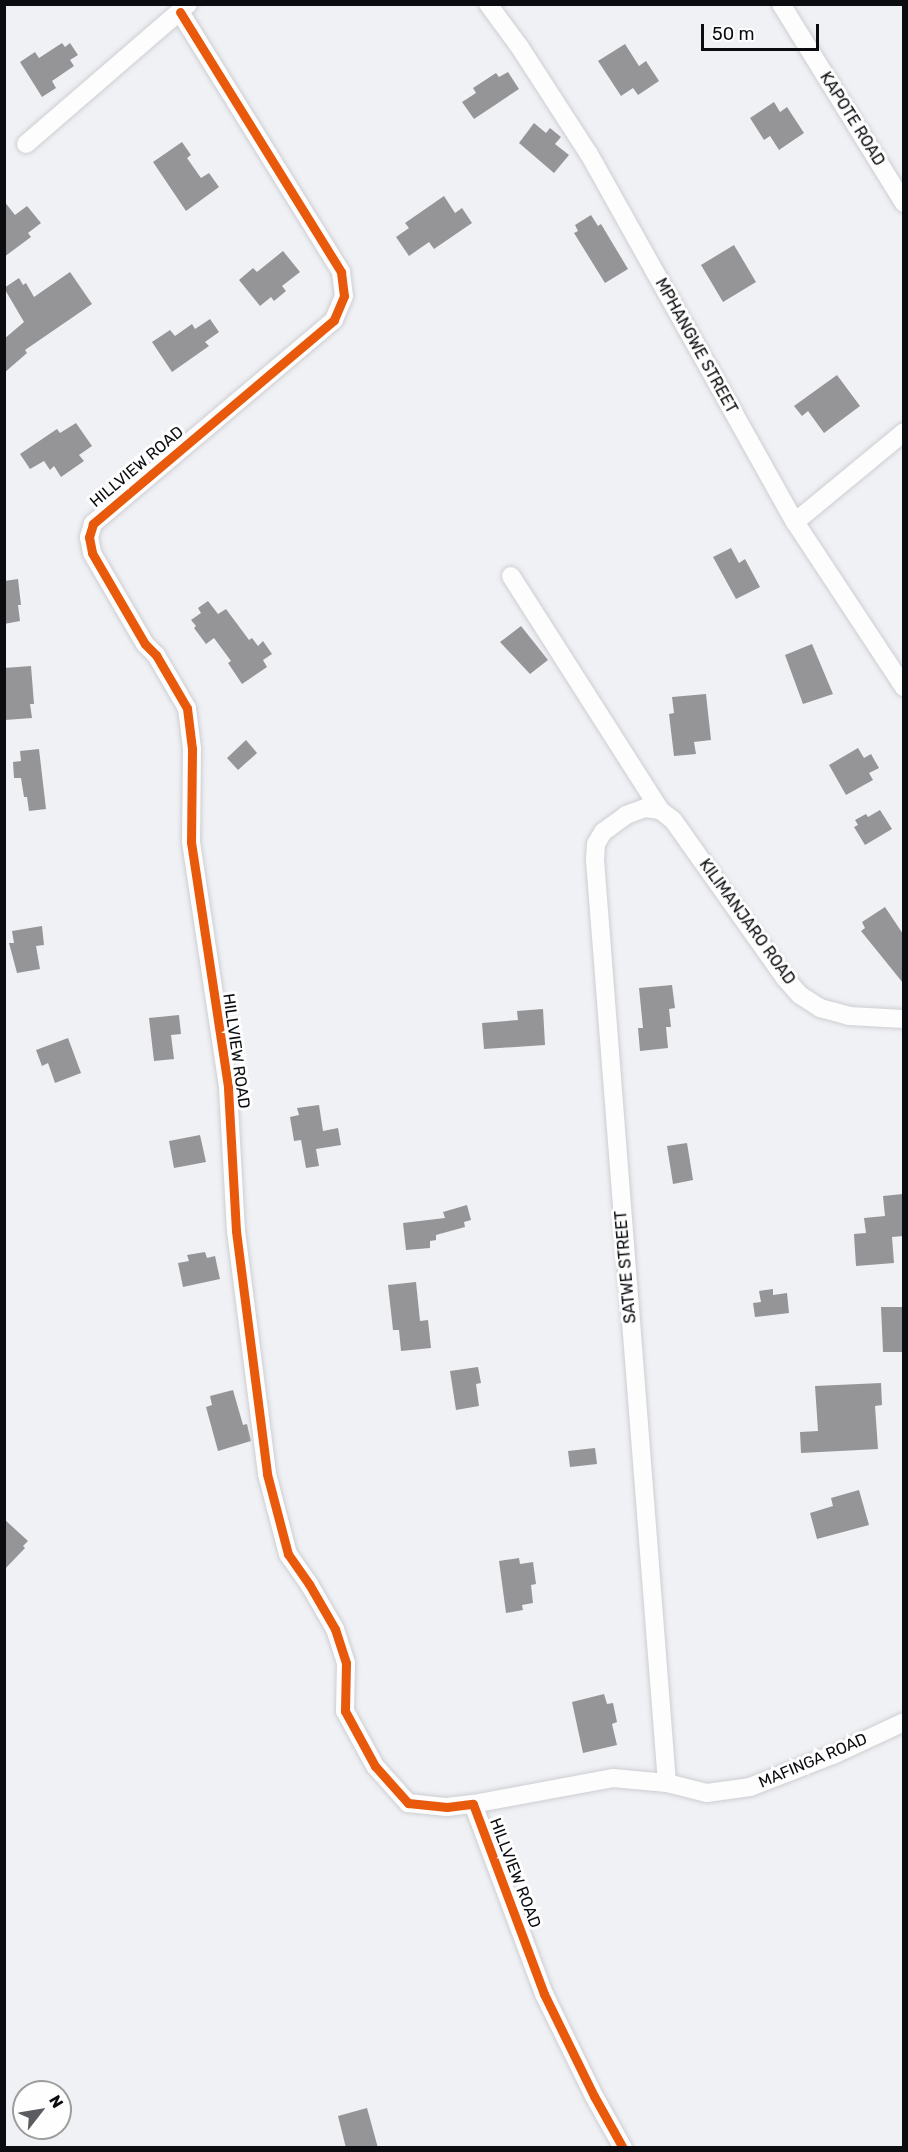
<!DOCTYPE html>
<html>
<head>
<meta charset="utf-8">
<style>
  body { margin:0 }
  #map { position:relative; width:908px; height:2152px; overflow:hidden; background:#f0f1f5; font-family:Rubik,sans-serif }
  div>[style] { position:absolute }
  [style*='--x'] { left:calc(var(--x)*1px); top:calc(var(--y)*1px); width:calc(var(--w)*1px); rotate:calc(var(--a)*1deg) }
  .building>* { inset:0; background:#959598 }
  .roads { filter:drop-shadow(0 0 2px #cdced2) drop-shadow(0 0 2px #cdced2) }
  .street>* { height:18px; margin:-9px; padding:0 9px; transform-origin:9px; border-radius:9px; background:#fdfdfe }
  .cycleway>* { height:9px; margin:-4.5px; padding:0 4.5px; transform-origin:4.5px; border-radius:4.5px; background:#e8590c }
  span { translate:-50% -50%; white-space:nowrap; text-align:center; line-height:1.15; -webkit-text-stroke:6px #fefefe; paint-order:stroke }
  .street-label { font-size:16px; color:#0b0c0f }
  .frame { position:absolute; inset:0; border:6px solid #0b0c0f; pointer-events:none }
  .north { position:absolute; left:12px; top:2080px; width:60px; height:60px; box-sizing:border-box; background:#fefefe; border:2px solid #9d9d9e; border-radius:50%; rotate:59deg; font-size:16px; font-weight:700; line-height:24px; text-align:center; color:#0b0c0f }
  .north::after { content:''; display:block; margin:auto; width:21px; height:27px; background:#5b5c60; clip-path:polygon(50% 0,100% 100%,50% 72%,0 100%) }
  .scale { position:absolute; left:701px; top:24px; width:118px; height:27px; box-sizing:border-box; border:3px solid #0b0c0f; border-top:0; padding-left:8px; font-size:18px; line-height:21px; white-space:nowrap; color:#0b0c0f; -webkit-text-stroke:4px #fefefe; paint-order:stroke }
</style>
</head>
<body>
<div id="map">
  <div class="building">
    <i style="clip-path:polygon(62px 43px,65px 47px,70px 43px,78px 55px,70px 60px,74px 66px,52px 81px,56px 88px,42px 97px,20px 62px,35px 52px,39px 58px)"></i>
    <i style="clip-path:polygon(625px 44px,639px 66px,646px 61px,659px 81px,638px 95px,633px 88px,621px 96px,598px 61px)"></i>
    <i style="clip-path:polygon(508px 72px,519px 89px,474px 119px,462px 102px,476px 93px,473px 88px,496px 73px,499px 77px)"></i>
    <i style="clip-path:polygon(774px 102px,780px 112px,787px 107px,804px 133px,779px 150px,770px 136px,764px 140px,750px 118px)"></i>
    <i style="clip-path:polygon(534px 123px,546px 133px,550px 128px,561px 137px,555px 144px,569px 155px,554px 173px,519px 143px)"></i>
    <i style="clip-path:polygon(182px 142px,191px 155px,187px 158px,201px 178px,209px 173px,219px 187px,186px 211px,153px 162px)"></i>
    <i style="clip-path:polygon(444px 196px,455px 213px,462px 208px,472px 223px,434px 249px,429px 242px,409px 256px,396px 237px,409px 228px,405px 223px)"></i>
    <i style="clip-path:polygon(4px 201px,15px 215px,27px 206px,41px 223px,28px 233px,31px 237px,4px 257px)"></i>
    <i style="clip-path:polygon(591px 215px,598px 226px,601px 224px,628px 269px,605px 283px,574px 233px,578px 231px,575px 225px)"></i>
    <i style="clip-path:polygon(734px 245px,756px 282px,723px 302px,701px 265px)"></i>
    <i style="clip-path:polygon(283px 251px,300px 272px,282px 286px,286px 291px,274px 301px,271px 297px,260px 306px,239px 280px,253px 268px,257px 272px)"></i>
    <i style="clip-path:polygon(70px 272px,92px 304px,25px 350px,27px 353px,4px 373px,4px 339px,24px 322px,4px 288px,19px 278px,23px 285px,26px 283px,34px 297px)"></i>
    <i style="clip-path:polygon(210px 319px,219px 332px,205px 342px,209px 346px,172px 372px,152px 342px,170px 330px,175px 336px,192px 324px,195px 329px)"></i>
    <i style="clip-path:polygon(837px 375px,860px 406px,824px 433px,808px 411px,802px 416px,794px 406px)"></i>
    <i style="clip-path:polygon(76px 423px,92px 446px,79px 455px,84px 461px,61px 477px,54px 466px,50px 470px,44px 461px,30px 469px,20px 454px,57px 429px,60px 433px)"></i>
    <i style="clip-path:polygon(731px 548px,739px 563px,745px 559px,760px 587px,736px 599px,713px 557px)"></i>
    <i style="clip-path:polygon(18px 579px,21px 605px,18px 605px,20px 621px,4px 624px,4px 581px)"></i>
    <i style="clip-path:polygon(208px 601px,218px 614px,226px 609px,249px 640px,252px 638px,258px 646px,263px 641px,272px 654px,263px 660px,267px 667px,242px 684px,228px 663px,231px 661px,214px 638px,206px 644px,194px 628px,196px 626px,191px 620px,201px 613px,198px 608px)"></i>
    <i style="clip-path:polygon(521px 626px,548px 660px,530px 674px,500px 642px)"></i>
    <i style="clip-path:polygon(812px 644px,833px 694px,803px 704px,785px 655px)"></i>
    <i style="clip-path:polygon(31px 666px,34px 704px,30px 704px,32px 718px,5px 720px,4px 668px)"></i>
    <i style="clip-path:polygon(706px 694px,711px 740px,694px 742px,696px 754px,674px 756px,669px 714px,674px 713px,672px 697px)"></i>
    <i style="clip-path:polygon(246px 740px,257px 753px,238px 770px,227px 758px)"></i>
    <i style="clip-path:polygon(858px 748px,864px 758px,871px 754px,879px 768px,869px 773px,873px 780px,846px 795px,829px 765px)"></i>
    <i style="clip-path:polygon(39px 749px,46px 809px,29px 811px,27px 797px,24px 797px,21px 778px,14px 778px,13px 762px,21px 761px,20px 751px)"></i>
    <i style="clip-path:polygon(880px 810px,892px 829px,865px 845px,854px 827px,858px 825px,855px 820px,866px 814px,868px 817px)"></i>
    <i style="clip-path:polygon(885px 907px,903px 934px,903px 983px,861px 931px,865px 928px,862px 922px)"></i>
    <i style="clip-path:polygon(42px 926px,44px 945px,36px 946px,40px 969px,17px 973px,9px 943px,14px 943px,12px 931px)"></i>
    <i style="clip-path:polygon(672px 985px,675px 1008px,669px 1009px,671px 1027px,666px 1027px,668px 1048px,640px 1051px,638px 1028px,643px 1028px,639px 988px)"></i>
    <i style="clip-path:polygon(543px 1009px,545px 1045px,484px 1049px,482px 1023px,518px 1020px,517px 1011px)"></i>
    <i style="clip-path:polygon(179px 1015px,181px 1034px,171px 1035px,174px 1059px,154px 1061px,149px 1018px)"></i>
    <i style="clip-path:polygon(68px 1038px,81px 1073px,55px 1083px,48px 1063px,42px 1066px,36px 1050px)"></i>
    <i style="clip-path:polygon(319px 1105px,323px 1131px,338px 1128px,341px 1145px,316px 1149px,319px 1166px,306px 1168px,301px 1140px,294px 1141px,290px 1117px,299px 1115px,297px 1108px)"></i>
    <i style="clip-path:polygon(200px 1135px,206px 1162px,174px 1168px,169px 1141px)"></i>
    <i style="clip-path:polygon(687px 1143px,693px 1180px,673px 1184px,667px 1146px)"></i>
    <i style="clip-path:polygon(903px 1194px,903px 1236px,892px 1237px,894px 1263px,856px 1266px,854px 1234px,866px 1233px,864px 1218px,885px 1216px,883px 1196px)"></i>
    <i style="clip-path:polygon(467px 1205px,471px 1220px,464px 1222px,465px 1227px,436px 1235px,436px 1240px,430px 1241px,430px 1248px,406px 1250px,403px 1223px,445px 1218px,443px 1212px)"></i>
    <i style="clip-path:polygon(205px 1252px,207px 1258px,215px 1256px,220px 1279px,183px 1287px,178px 1263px,189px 1261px,187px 1255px)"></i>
    <i style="clip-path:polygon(416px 1282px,420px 1321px,428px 1320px,431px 1348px,401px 1351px,399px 1330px,393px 1330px,388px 1285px)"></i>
    <i style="clip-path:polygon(773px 1289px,773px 1295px,787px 1293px,789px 1313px,755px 1317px,753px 1303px,761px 1302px,759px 1291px)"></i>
    <i style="clip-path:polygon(881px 1307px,903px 1307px,903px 1352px,883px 1352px)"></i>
    <i style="clip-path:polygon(478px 1367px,481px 1383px,476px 1384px,479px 1406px,456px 1410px,450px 1371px)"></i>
    <i style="clip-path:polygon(881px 1383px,882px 1405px,875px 1406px,878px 1449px,801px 1453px,800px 1432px,818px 1431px,815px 1386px)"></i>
    <i style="clip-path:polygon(233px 1390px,243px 1425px,247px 1424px,251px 1441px,218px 1451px,206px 1407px,212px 1405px,210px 1396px)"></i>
    <i style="clip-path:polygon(595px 1448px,597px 1464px,570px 1467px,568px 1451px)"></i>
    <i style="clip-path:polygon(859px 1490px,869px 1525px,817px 1539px,810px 1513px,833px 1506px,831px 1498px)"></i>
    <i style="clip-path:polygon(4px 1519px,28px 1541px,23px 1546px,25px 1548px,4px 1570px)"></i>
    <i style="clip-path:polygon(519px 1558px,520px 1564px,533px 1562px,536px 1584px,531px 1585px,533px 1603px,522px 1605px,523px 1610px,506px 1613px,499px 1561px)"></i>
    <i style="clip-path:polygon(604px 1694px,607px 1704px,613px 1703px,617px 1722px,612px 1724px,617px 1745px,583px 1753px,572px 1702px)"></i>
    <i style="clip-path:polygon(367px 2108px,378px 2148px,346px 2148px,338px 2116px)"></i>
  </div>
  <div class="roads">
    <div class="street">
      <i style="--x:488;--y:4;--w:52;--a:53.6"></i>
      <i style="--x:519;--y:46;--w:129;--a:57.1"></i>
      <i style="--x:589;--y:154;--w:422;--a:60.8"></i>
      <i style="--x:795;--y:522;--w:198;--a:56.6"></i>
      <i style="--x:781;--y:4;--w:234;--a:58.3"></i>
      <i style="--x:180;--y:12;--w:306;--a:58.2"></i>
      <i style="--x:341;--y:272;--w:24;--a:83"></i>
      <i style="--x:344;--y:296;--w:26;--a:113"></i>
      <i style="--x:334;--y:320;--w:316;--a:139.8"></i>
      <i style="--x:93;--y:524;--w:14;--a:107"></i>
      <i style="--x:89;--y:537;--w:16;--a:79"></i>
      <i style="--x:92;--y:553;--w:105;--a:59.8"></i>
      <i style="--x:145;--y:644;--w:16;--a:45"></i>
      <i style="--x:156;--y:655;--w:61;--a:59.7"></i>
      <i style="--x:187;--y:708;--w:41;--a:83"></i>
      <i style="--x:192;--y:749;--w:93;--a:90.6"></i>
      <i style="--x:191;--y:842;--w:249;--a:81.4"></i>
      <i style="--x:228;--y:1088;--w:143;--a:86.8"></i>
      <i style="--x:236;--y:1231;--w:245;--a:82.7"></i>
      <i style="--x:267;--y:1474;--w:83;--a:75.3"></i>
      <i style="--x:288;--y:1554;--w:37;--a:55"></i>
      <i style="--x:309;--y:1584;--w:52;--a:60"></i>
      <i style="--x:335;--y:1629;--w:36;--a:72"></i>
      <i style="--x:346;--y:1663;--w:48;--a:91.2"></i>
      <i style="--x:345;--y:1711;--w:63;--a:61.4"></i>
      <i style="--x:375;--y:1766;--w:50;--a:48.3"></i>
      <i style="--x:408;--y:1803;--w:39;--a:6"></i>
      <i style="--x:447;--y:1807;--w:26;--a:-7"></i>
      <i style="--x:473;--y:1804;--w:203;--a:69.5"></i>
      <i style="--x:544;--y:1994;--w:114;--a:63.9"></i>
      <i style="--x:594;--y:2096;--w:60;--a:60.9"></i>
      <i style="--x:26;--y:144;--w:214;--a:-40.8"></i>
      <i style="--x:795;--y:522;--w:141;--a:-39.5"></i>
      <i style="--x:511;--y:576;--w:277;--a:57.5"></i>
      <i style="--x:667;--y:1783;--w:927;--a:-94.46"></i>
      <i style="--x:595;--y:859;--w:15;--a:-86"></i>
      <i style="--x:596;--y:844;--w:14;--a:-60"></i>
      <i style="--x:603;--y:832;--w:29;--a:-36"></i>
      <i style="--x:626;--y:815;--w:20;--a:-20"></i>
      <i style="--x:645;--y:808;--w:15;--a:8"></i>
      <i style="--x:660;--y:810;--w:16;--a:38"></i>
      <i style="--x:673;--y:820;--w:194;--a:54.7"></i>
      <i style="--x:785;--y:978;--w:23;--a:49"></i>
      <i style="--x:800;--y:995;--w:24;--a:33"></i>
      <i style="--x:820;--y:1008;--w:30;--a:15"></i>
      <i style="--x:849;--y:1016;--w:55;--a:3.1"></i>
      <i style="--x:473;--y:1804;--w:142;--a:-10.5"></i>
      <i style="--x:613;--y:1778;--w:54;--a:5.3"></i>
      <i style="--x:667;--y:1783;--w:41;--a:14"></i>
      <i style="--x:707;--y:1793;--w:43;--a:-7.9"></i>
      <i style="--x:750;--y:1787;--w:89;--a:-21.1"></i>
      <i style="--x:833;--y:1755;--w:78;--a:-24.9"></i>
    </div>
  </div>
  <div class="cycleway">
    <i style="--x:180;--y:12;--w:306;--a:58.2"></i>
    <i style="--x:341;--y:272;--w:24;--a:83"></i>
    <i style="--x:344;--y:296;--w:26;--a:113"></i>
    <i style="--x:334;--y:320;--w:316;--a:139.8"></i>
    <i style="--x:93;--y:524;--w:14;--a:107"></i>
    <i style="--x:89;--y:537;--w:16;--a:79"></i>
    <i style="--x:92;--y:553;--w:105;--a:59.8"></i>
    <i style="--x:145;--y:644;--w:16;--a:45"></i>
    <i style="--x:156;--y:655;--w:61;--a:59.7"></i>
    <i style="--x:187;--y:708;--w:41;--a:83"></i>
    <i style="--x:192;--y:749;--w:93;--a:90.6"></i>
    <i style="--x:191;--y:842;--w:249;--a:81.4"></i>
    <i style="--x:228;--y:1088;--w:143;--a:86.8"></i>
    <i style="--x:236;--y:1231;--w:245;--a:82.7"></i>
    <i style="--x:267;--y:1474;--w:83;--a:75.3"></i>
    <i style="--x:288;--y:1554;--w:37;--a:55"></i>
    <i style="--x:309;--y:1584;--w:52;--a:60"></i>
    <i style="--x:335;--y:1629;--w:36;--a:72"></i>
    <i style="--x:346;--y:1663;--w:48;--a:91.2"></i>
    <i style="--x:345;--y:1711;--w:63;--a:61.4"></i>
    <i style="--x:375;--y:1766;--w:50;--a:48.3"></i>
    <i style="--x:408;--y:1803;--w:39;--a:6"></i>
    <i style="--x:447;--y:1807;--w:26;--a:-7"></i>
    <i style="--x:473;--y:1804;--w:203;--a:69.5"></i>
    <i style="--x:544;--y:1994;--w:114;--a:63.9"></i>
    <i style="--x:594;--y:2096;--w:60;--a:60.9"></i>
  </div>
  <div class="street-label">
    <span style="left:852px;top:119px;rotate:58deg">KAPOTE ROAD</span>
    <span style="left:696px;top:346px;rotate:61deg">MPHANGWE STREET</span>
    <span style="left:137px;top:467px;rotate:-40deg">HILLVIEW ROAD</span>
    <span style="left:747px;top:922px;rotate:54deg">KILIMANJARO ROAD</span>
    <span style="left:236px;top:1051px;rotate:82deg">HILLVIEW ROAD</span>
    <span style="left:626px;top:1267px;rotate:-95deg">SATWE STREET</span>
    <span style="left:813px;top:1761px;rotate:-23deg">MAFINGA ROAD</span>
    <span style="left:515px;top:1873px;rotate:69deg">HILLVIEW ROAD</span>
  </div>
  <div class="frame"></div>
  <div class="north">N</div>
  <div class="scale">50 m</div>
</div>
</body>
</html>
